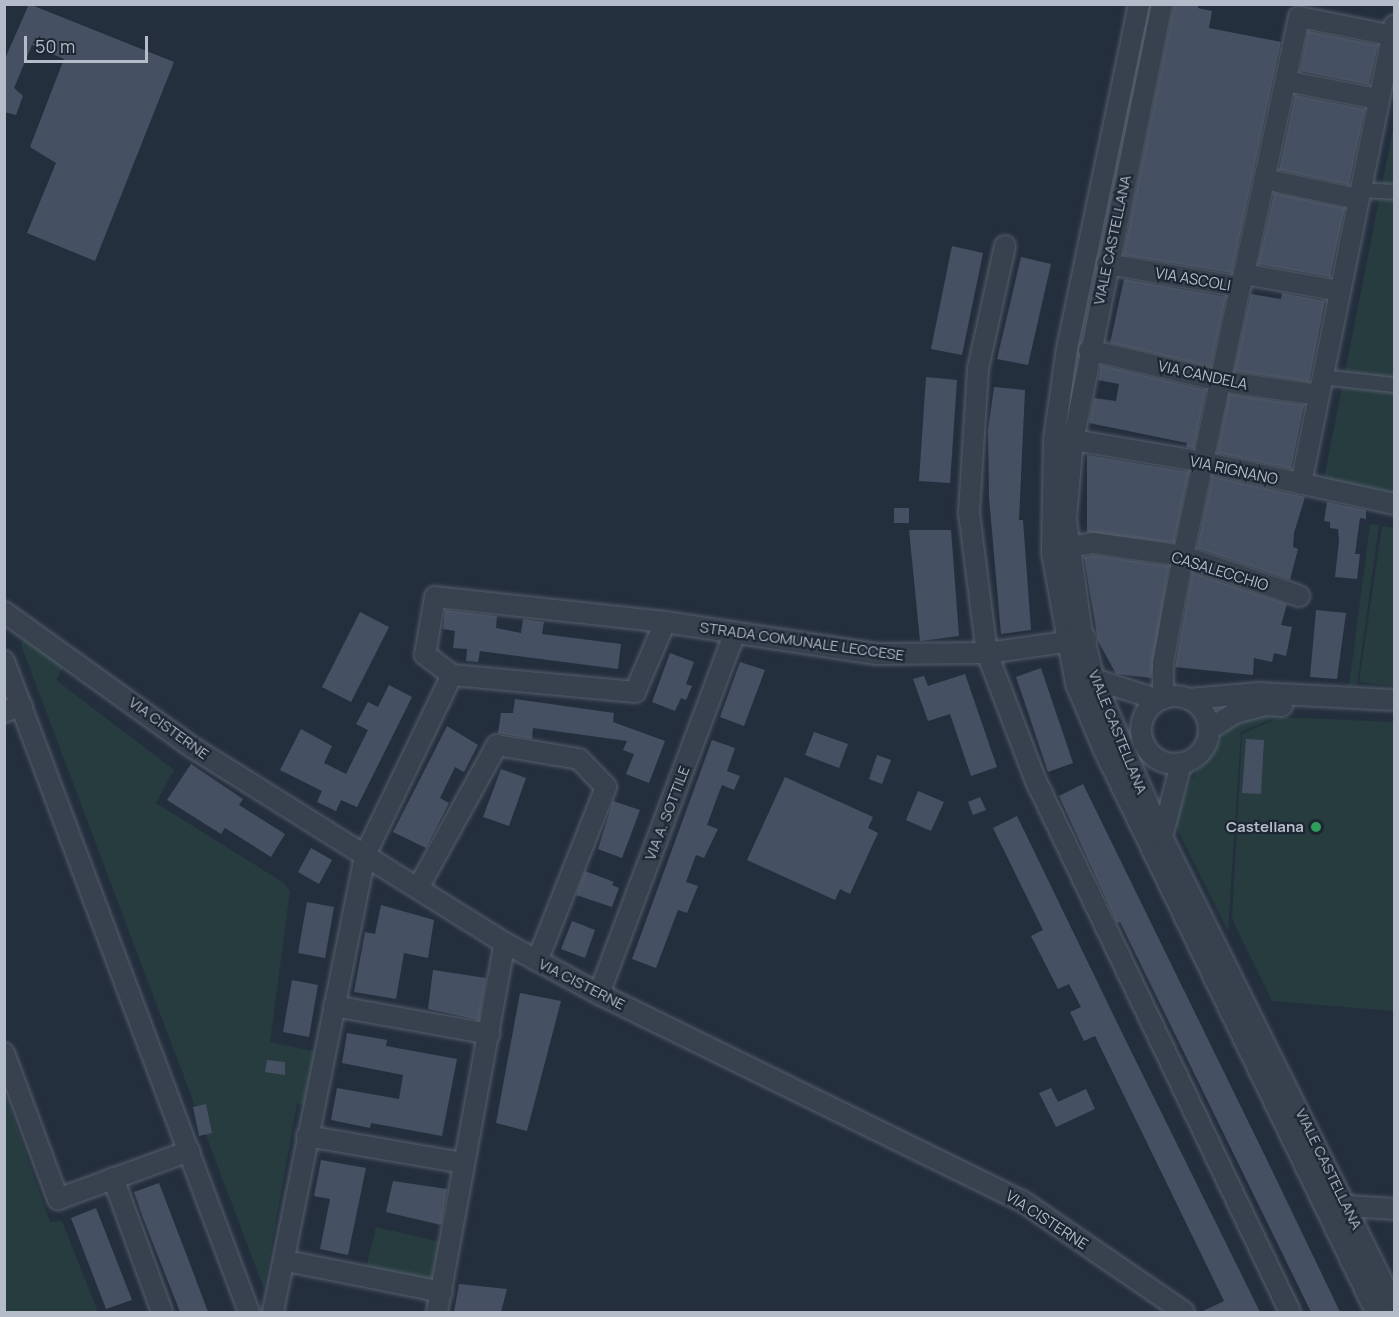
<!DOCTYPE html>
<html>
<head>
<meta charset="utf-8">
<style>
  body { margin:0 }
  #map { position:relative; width:1399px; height:1317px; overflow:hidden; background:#242f3e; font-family:Manrope,sans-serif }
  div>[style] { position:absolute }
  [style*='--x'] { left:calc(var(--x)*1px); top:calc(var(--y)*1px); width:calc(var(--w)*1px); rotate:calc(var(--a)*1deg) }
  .green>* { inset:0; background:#263c3f }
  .building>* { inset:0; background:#455162 }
  .roads { filter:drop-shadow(0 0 2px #565f6c) drop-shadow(0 0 2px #565f6c) }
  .pedestrian>* { height:14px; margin:-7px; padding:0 7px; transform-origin:7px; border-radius:7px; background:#38414e }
  .minor>* { height:20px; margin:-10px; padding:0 10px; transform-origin:10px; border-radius:10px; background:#38414e }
  .minor>.ring { margin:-10px; padding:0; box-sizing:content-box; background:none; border:20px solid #38414e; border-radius:50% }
  .dots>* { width:16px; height:16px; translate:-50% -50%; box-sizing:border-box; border:3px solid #1d2633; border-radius:50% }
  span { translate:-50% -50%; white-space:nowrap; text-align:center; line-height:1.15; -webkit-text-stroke:4.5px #1d2633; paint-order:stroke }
  .street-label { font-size:15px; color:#b4bcc9 }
  .poi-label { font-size:15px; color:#b4bcc9; font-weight:700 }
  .right { translate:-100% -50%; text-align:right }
  .frame { position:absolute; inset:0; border:6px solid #b4bcc9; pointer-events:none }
  .scale { position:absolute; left:24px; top:36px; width:124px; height:27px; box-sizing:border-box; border:3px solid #b4bcc9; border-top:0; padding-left:8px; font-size:18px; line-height:21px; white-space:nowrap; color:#b4bcc9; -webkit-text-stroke:4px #1d2633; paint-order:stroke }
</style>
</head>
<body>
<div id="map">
  <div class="green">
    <i style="clip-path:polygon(1394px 124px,1394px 493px,1324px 479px)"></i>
    <i style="clip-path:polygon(1370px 524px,1379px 525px,1357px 685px,1349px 686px)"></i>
    <i style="clip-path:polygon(1382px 526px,1394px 528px,1394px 686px,1359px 682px)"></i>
    <i style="clip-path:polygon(24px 638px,63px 667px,56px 680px,174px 770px,156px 803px,284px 883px,290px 891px,270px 1042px,318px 1052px,307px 1106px,297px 1103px,264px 1289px,21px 645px)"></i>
    <i style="clip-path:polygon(1261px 715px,1279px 716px,1241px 732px,1228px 931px,1174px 823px,1190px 782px,1230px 726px,1235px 721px)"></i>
    <i style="clip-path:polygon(1280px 717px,1394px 722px,1394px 1011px,1272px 1001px,1232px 919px,1242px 734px)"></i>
    <i style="clip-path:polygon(5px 1094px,50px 1222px,62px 1221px,98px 1312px,5px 1312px)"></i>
    <i style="clip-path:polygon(376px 1227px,446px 1243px,440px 1288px,365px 1272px)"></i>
  </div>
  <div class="building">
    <i style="clip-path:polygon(29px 4px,174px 62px,95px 261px,27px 233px,56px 163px,30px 147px,64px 59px,32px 45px,14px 88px,23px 96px,16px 115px,4px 112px,4px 61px)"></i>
    <i style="clip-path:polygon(1174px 4px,1198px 4px,1198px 8px,1212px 11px,1209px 28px,1281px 42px,1232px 273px,1123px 255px)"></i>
    <i style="clip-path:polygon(1308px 31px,1378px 45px,1369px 85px,1300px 71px)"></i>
    <i style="clip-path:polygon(1295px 95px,1365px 109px,1349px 185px,1279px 170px)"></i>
    <i style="clip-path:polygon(1274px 193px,1345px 208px,1330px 277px,1258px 264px)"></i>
    <i style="clip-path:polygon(952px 246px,983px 253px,962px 355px,931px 349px)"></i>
    <i style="clip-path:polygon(1021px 257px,1051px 264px,1028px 365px,997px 359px)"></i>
    <i style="clip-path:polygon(1124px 279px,1226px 297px,1211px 367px,1110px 343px)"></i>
    <i style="clip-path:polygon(1282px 293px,1325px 301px,1309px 382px,1234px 371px,1251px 294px,1281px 299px)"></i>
    <i style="clip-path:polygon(1101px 365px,1206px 390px,1194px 448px,1186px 447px,1187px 443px,1089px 423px,1094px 398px,1116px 401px,1119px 384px,1098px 380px)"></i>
    <i style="clip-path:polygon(926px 377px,957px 380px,950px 483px,919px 481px)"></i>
    <i style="clip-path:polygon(994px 387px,1025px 390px,1019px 520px,1023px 520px,1031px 630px,1001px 634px,989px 497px,988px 430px)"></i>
    <i style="clip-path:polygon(1229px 394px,1304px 405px,1291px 469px,1217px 453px)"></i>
    <i style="clip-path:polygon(1087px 455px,1189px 472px,1174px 543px,1087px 532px)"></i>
    <i style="clip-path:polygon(1212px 476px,1305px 497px,1294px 533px,1293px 547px,1298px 549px,1290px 580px,1197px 548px)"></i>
    <i style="clip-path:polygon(1327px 502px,1366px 510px,1366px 519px,1360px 518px,1355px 554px,1360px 554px,1357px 579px,1335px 577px,1339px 541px,1338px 529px,1330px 528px,1330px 522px,1324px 521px)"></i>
    <i style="clip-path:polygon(894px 508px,909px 508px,909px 523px,894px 523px)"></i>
    <i style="clip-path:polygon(909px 530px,951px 530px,959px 636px,920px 641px)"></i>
    <i style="clip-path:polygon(1093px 555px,1169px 566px,1151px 678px,1116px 674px,1098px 641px,1084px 557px)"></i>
    <i style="clip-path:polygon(1192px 572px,1287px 604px,1281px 625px,1292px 627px,1286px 656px,1274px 653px,1272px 662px,1254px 658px,1253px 675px,1175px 667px)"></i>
    <i style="clip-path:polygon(445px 610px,497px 616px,496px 628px,521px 633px,523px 619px,544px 622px,542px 634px,621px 644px,618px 669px,480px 651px,478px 662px,466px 661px,467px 649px,453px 648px,455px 631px,443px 629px)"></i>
    <i style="clip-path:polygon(1316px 610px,1346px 613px,1337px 679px,1310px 677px)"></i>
    <i style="clip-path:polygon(360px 612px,389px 627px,351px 702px,322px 687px)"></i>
    <i style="clip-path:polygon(670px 653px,694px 662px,686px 684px,692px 686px,686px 700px,681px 698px,675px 711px,652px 702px)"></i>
    <i style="clip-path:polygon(740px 662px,765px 670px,744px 726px,720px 717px)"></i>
    <i style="clip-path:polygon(1041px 668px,1073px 763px,1048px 772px,1016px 677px)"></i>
    <i style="clip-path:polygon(965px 674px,997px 767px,971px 776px,950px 714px,928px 721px,913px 679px,924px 676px,928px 686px)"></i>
    <i style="clip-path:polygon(389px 685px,412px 697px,357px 807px,341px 800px,336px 811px,317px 802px,322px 791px,280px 770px,301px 729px,332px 746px,324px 763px,346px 774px,368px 730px,356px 724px,368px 702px,378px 707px)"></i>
    <i style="clip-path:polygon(515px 699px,614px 713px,613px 722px,665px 741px,649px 783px,626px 774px,634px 754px,623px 750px,627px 741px,533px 728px,532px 739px,498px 733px,501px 713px,513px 713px)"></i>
    <i style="clip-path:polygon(447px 726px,478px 745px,464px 772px,455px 767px,440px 798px,449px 803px,426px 848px,393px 832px)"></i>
    <i style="clip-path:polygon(814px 732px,848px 744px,839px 768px,805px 755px)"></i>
    <i style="clip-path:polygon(1246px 739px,1264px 740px,1261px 794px,1242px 793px)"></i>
    <i style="clip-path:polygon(712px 740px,735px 748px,727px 771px,740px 776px,734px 790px,722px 785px,718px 795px,707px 825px,718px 829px,704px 858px,696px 855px,686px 882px,698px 886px,687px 913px,678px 910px,656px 968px,632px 959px)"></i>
    <i style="clip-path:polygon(877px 755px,891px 760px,882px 784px,869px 779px)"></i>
    <i style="clip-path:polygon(191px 764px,243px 799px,239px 805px,285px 834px,271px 857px,225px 828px,221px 834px,167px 800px)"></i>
    <i style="clip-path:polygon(501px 769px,526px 778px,509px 826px,483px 817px)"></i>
    <i style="clip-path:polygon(785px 777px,873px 817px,868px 828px,878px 833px,850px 894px,840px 889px,835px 900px,747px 860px)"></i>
    <i style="clip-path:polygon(1083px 784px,1268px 1162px,1340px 1312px,1311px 1312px,1120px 922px,1117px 923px,1059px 796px)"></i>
    <i style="clip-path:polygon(918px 791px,944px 802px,931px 831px,906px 820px)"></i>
    <i style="clip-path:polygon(980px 797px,986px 810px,973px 815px,968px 802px)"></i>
    <i style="clip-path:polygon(613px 801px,640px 810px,622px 858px,598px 849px)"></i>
    <i style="clip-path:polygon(1017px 816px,1125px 1039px,1260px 1312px,1201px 1312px,1224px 1301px,1095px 1036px,1084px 1041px,1070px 1012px,1081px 1007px,1069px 984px,1058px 989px,1031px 936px,1043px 930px,993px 828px)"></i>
    <i style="clip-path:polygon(311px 848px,332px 860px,319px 884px,298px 872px)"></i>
    <i style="clip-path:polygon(585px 871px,614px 882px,612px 885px,619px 888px,612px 907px,576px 895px)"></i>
    <i style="clip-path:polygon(307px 902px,334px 907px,325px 958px,298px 953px)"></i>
    <i style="clip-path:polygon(381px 905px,434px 920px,428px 958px,404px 953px,396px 999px,354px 992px,365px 932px,375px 934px)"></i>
    <i style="clip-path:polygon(572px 921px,595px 930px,585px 958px,561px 949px)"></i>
    <i style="clip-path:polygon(433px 970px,486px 978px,479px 1020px,428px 1009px)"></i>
    <i style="clip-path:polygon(292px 980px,318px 985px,309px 1037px,283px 1032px)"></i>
    <i style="clip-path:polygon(520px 993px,561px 1001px,527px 1131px,496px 1123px)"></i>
    <i style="clip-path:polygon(347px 1033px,387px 1040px,386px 1046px,457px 1059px,442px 1136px,371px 1123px,370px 1128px,331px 1120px,337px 1088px,399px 1099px,403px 1075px,342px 1063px)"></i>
    <i style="clip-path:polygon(267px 1060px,285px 1062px,285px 1075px,265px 1072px)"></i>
    <i style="clip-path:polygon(1051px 1088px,1058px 1102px,1086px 1089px,1095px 1109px,1056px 1127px,1039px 1093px)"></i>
    <i style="clip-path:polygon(206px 1104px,212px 1133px,199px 1136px,193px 1107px)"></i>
    <i style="clip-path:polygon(321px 1160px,366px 1168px,348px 1255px,320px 1249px,330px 1199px,314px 1196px)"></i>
    <i style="clip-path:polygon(393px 1181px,447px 1189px,441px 1225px,386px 1212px)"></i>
    <i style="clip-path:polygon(159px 1183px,190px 1264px,208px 1312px,180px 1312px,143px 1218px,134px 1192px)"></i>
    <i style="clip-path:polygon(96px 1208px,132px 1300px,106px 1309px,71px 1218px)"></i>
    <i style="clip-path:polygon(459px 1284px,507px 1289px,501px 1312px,454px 1312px)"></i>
  </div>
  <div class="roads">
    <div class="pedestrian">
      <i style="--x:1359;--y:190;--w:35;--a:3"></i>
      <i style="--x:1322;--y:377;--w:72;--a:6.3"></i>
    </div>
    <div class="minor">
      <i style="--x:1139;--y:4;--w:351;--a:101.8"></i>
      <i style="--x:1067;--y:348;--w:92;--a:98.1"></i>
      <i style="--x:1054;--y:439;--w:114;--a:91"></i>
      <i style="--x:1052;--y:553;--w:133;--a:79.6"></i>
      <i style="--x:1076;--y:684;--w:72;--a:67"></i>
      <i style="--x:1104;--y:750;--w:624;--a:64.17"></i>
      <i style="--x:1162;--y:4;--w:445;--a:101.5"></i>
      <i style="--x:1073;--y:440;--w:79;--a:95.1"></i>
      <i style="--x:1066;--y:519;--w:109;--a:82.1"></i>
      <i style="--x:1081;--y:627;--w:54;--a:76"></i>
      <i style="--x:1094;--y:679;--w:172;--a:66.7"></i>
      <i style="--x:1162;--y:837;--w:522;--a:63.63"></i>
      <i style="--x:1286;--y:81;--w:93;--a:11.2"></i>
      <i style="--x:1264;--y:179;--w:96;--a:12"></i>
      <i style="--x:1005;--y:246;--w:126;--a:102.4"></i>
      <i style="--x:978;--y:369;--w:144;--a:93.6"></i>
      <i style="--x:969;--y:513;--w:141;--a:82.7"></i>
      <i style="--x:987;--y:653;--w:135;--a:69.1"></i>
      <i style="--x:1035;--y:779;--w:591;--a:64.43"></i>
      <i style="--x:1107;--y:264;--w:135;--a:9.8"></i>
      <i style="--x:1240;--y:287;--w:14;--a:-73"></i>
      <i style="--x:1244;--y:274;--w:97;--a:10.1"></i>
      <i style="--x:1244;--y:274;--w:263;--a:-77.9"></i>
      <i style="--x:1299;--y:17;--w:97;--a:11.3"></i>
      <i style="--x:1089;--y:350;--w:135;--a:13.3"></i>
      <i style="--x:1220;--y:381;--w:99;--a:8.1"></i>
      <i style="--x:1073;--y:440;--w:132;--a:9.6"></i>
      <i style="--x:1203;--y:462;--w:196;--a:12.4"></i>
      <i style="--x:1301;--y:484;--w:468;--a:-78.5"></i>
      <i style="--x:1070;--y:547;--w:23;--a:-10"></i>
      <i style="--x:1093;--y:543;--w:91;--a:8.2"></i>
      <i style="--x:1183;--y:556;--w:123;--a:19"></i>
      <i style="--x:4;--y:612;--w:231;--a:35.7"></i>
      <i style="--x:192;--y:747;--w:369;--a:32.1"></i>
      <i style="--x:505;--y:943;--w:107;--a:28.5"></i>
      <i style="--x:599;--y:994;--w:471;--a:26.1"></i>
      <i style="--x:1022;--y:1201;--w:196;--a:34.4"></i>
      <i style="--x:4;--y:661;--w:696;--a:69.38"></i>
      <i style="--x:452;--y:675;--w:184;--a:5.3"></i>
      <i style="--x:635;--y:692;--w:76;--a:-66.8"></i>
      <i style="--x:1094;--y:679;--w:68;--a:17.9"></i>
      <i class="ring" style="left:1141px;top:696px;width:48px;height:48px"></i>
      <i style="--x:1163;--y:699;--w:36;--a:-90"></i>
      <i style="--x:1163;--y:663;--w:109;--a:-79.4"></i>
      <i style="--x:1183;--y:556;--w:275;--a:-78"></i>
      <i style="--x:1189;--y:699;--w:70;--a:-4.9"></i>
      <i style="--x:1259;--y:693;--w:135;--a:3"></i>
      <i style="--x:4;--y:712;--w:19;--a:-21"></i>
      <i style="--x:1210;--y:729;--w:30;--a:-33"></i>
      <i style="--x:1235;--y:713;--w:30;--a:-15"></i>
      <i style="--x:1264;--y:705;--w:18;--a:3"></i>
      <i style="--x:1162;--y:837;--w:75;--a:-75.4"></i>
      <i style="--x:418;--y:888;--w:163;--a:-61.1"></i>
      <i style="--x:497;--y:745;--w:83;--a:9.7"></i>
      <i style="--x:579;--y:759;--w:39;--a:46"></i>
      <i style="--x:606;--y:787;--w:187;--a:111.6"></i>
      <i style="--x:599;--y:994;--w:386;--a:-69.4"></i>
      <i style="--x:334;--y:1006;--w:158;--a:10.2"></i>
      <i style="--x:4;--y:1053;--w:156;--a:69.7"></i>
      <i style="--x:58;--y:1199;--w:140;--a:-20.1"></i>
      <i style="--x:307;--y:1136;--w:159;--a:9.8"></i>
      <i style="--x:113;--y:1178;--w:143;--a:69.9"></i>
      <i style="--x:1338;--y:1210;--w:11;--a:-22"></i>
      <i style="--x:1348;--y:1206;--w:46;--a:3.7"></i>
      <i style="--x:286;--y:1261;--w:159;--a:11.2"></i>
      <i style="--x:273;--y:1312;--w:466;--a:-78.6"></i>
      <i style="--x:365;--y:855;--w:200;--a:-64.2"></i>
      <i style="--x:452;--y:675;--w:34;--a:-143"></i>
      <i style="--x:425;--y:655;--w:59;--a:-80.2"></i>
      <i style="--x:435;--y:597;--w:231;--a:6.2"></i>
      <i style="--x:665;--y:622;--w:214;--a:8.6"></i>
      <i style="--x:877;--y:654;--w:110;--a:-0.5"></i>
      <i style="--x:987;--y:653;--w:100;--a:-8"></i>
      <i style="--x:437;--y:1312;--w:375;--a:-79.6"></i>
    </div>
  </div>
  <div class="dots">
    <i style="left:1316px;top:827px;background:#2e9e5b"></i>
  </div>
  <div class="street-label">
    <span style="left:1112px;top:240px;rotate:-78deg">VIALE CASTELLANA</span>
    <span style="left:1193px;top:279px;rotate:10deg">VIA ASCOLI</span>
    <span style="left:1203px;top:375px;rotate:12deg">VIA CANDELA</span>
    <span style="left:1234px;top:470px;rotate:12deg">VIA RIGNANO</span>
    <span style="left:1220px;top:571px;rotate:17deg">CASALECCHIO</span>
    <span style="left:802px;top:641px;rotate:8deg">STRADA COMUNALE LECCESE</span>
    <span style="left:169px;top:728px;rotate:36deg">VIA CISTERNE</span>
    <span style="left:1118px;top:732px;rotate:68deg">VIALE CASTELLANA</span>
    <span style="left:667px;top:813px;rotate:-69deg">VIA A. SOTTILE</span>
    <span style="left:582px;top:984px;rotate:27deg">VIA CISTERNE</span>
    <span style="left:1329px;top:1169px;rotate:64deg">VIALE CASTELLANA</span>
    <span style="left:1047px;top:1220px;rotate:33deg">VIA CISTERNE</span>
  </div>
  <div class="poi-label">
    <span class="right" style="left:1304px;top:827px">Castellana</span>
  </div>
  <div class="frame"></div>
  <div class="scale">50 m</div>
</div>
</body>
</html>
